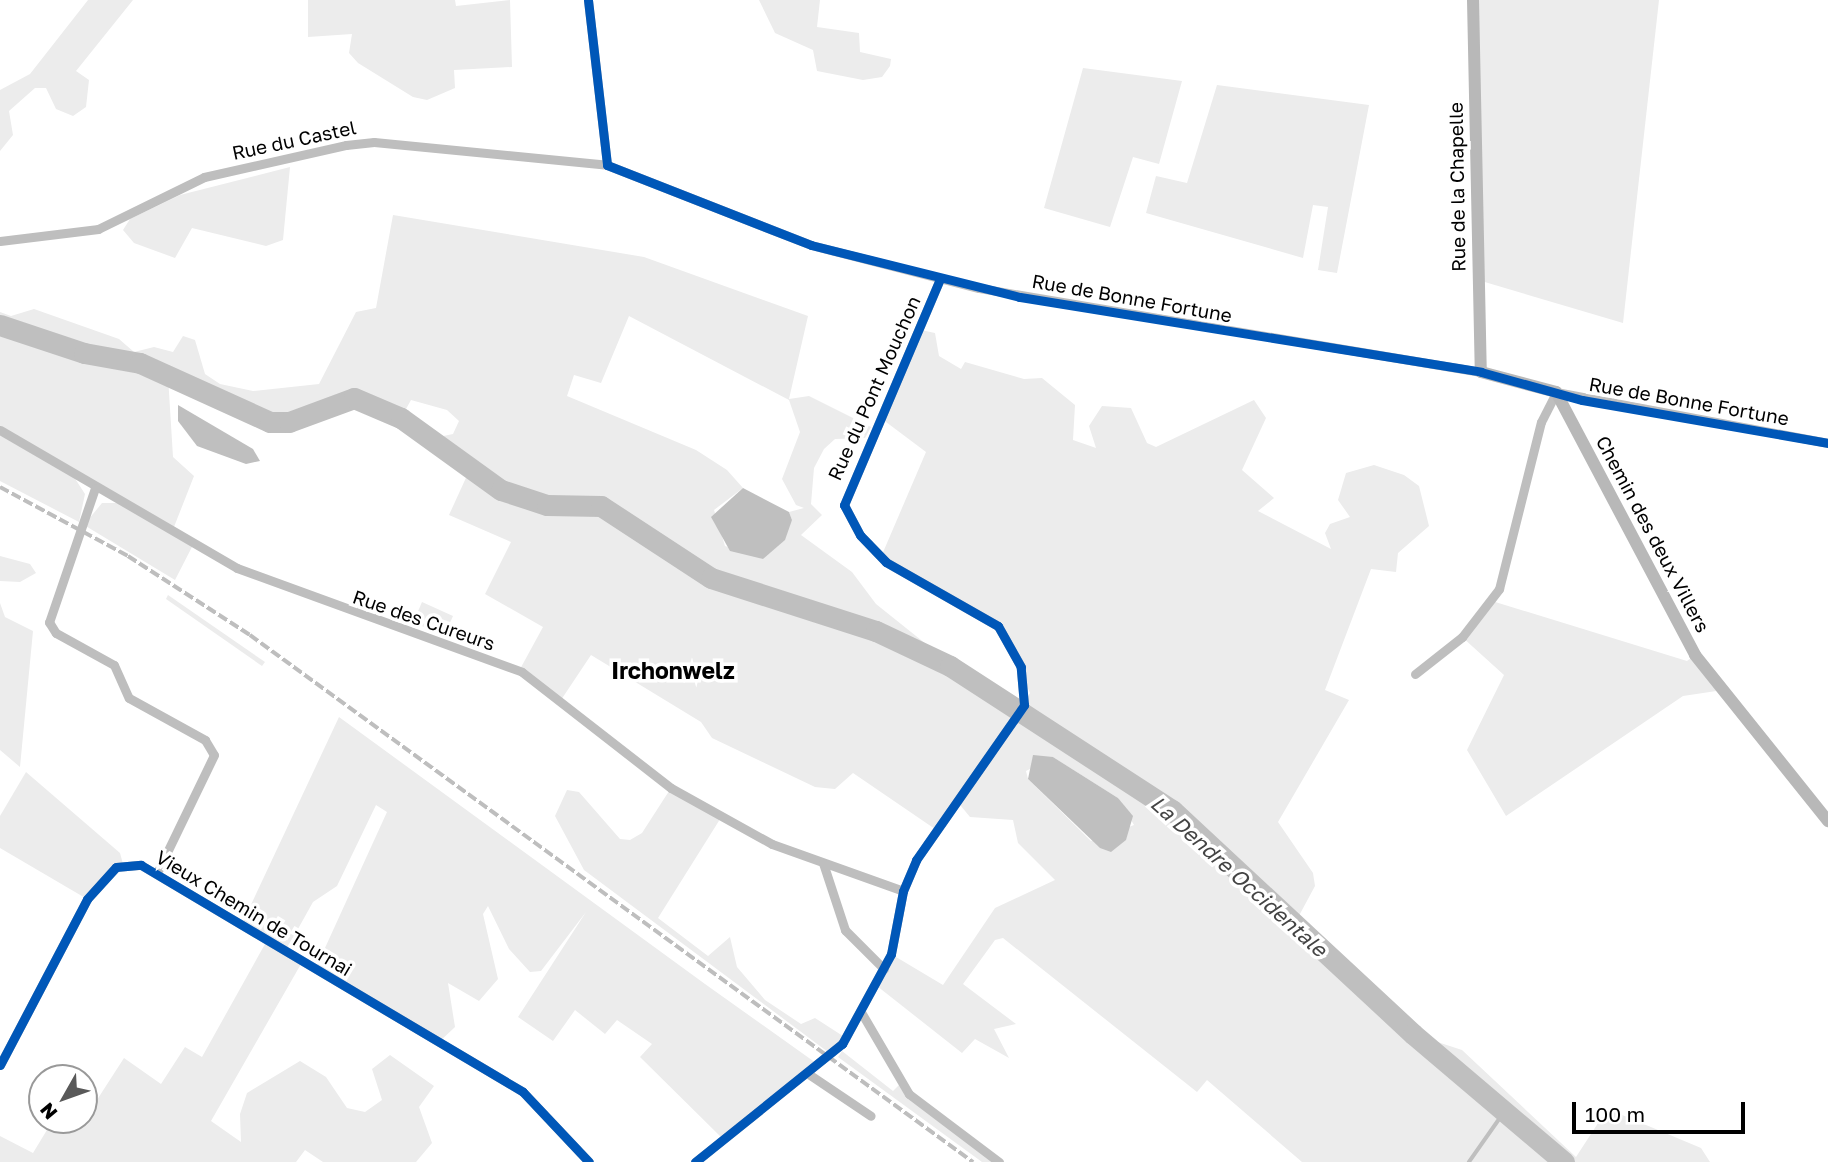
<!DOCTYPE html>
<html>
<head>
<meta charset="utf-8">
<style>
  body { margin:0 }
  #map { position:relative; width:1828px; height:1162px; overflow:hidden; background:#fff; font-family:"Golos Text",sans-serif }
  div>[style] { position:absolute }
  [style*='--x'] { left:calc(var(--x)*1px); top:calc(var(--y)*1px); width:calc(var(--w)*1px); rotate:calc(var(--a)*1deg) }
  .green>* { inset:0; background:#ececec }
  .water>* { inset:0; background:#bfbfbf }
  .stream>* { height:3.5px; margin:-1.75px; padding:0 1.75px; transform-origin:1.75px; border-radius:1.75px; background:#bfbfbf }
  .river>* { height:21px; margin:-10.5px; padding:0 10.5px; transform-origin:10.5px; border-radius:10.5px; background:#bfbfbf }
  .street>* { height:9px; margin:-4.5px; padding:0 4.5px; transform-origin:4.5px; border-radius:4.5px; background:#bebebe }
  .secondary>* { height:12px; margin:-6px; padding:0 6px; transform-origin:6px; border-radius:6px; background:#b8b8b8 }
  .rail>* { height:3.5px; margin-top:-1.75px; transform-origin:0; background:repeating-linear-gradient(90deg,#bebebe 0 10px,transparent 0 13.5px) }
  .cycleway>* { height:9px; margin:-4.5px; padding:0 4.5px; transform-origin:4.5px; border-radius:4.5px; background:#0057b8 }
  span { translate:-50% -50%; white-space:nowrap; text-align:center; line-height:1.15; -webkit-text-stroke:7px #fff; paint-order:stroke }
  .street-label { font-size:19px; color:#000 }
  .water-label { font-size:21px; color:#444; font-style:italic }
  .quarter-label { font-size:23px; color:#000; font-weight:700 }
  .north { position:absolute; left:28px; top:1064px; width:70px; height:70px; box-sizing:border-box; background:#fff; border:2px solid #999; border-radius:50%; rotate:230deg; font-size:19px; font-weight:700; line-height:28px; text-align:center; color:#000 }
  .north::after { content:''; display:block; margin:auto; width:24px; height:32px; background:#595959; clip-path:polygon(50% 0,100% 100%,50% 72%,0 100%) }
  .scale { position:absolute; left:1572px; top:1102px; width:173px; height:32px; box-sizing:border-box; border:4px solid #000; border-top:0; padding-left:9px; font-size:21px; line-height:24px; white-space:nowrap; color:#000; -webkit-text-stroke:5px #fff; paint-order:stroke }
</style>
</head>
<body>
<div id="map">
  <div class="green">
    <i style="clip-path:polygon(88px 0,133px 0,76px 71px,89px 80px,86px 107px,73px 116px,56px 109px,46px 88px,35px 88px,9px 111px,13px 135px,0 151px,0 90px,30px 74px)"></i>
    <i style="clip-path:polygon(308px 0,455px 0,456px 6px,510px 0,512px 67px,454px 70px,455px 88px,427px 100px,413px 97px,358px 63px,349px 53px,352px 34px,308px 37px)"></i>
    <i style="clip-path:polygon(759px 0,820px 0,817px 27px,859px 33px,860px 52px,891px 59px,890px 66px,882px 77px,863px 80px,817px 71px,813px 50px,775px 33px)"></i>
    <i style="clip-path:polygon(1473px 0,1659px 0,1623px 323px,1478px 280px)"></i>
    <i style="clip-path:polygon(1083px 68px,1182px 81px,1159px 164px,1133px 157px,1110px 227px,1044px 208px)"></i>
    <i style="clip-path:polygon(1217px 85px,1369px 105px,1337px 273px,1318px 270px,1328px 207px,1313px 205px,1303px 258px,1146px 213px,1156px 176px,1187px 183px)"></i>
    <i style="clip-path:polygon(290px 167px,283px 240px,266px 246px,192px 228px,175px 258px,134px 243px,123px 230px,130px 219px,180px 195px)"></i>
    <i style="clip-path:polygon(evenodd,393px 215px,644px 257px,808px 316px,789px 399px,809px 396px,871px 427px,865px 438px,835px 439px,824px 449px,814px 468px,811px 504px,822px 515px,801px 535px,852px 572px,876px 604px,926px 644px,931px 657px,1019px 712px,1030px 693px,1005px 635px,881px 557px,926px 452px,882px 419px,921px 330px,935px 333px,939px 356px,961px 369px,965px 362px,1024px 379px,1042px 378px,1075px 405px,1073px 440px,1096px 448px,1089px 426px,1102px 406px,1131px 408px,1147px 443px,1156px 447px,1254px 400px,1266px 418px,1242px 470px,1274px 498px,1258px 511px,1331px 549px,1325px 533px,1330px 524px,1350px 517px,1338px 500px,1346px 473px,1374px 465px,1404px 475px,1419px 486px,1429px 526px,1398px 553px,1396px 572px,1371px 569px,1325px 690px,1349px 700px,1278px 822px,1313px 873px,1315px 886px,1294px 925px,1413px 1034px,1462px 1050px,1576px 1157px,1602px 1117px,1615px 1112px,1701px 1148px,1710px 1162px,1302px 1162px,1207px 1080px,1197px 1092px,1003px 938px,995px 940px,963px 984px,1016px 1024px,994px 1029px,1009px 1058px,975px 1039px,962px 1053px,877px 986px,891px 954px,943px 985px,995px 908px,1055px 880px,1018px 843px,1013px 820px,970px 817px,956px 800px,935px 829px,853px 773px,835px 789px,815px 787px,712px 738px,701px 722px,591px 655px,561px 700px,519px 671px,543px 627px,485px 594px,511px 542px,449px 515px,470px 469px,429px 439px,453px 434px,459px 421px,447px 410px,411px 400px,401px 418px,354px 398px,289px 422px,270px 422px,168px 376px,173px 457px,194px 476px,172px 532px,193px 545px,175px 580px,84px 525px,102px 503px,118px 503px,74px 477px,85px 494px,79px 522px,0 481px,0 312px,11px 316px,34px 309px,119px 339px,134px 352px,154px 347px,173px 352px,183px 336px,195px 340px,205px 374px,220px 384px,253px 391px,319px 384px,356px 312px,376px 308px,393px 215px,629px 316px,789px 400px,800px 432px,782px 479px,796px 505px,804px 508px,789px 512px,792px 520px,763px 559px,725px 546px,714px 510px,743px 488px,727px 470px,696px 450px,567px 396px,574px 375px,601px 383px,629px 316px,393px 215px,1053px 757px,1118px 798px,1134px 825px,1091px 841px,1028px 779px,1026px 771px,1053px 757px)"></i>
    <i style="clip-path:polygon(0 556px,30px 564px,36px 573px,20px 582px,0 581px)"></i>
    <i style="clip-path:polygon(168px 595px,265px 662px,262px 666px,166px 599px)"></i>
    <i style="clip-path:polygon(1492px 601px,1687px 661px,1695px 655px,1723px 690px,1683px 696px,1506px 816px,1467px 750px,1504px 675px,1462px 637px)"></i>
    <i style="clip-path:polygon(422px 602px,453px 616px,445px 634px,413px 623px)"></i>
    <i style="clip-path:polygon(0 603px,5px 617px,33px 631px,20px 767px,0 750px)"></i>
    <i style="clip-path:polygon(339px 717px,705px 984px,816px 1063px,724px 1140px,640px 1057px,652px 1044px,617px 1020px,605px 1034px,575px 1010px,553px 1041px,518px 1017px,586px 912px,541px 971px,530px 972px,509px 949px,488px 906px,483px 914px,498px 979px,479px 1001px,448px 983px,455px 1027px,438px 1043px,314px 972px,387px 812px,376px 805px,337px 886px,313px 902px,284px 954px,301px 964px,211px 1121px,241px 1142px,240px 1114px,247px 1093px,300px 1061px,326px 1077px,347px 1108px,365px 1112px,382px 1100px,372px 1069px,390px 1055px,434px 1086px,419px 1107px,432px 1143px,416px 1162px,323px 1162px,305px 1150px,296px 1162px,0 1162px,0 1136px,33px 1153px,53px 1120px,84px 1120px,124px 1058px,161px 1084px,185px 1047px,202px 1057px,265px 944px,240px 928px)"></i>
    <i style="clip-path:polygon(26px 772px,120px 853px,123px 864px,87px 899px,0 848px,0 816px)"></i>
    <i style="clip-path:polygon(671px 788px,722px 816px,658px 918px,708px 956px,730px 937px,737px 967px,765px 1000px,801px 1024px,815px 1018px,846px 1038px,828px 1052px,584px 870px,555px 816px,567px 790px,579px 792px,620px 839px,630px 840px,642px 833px)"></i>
    <i style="clip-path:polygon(842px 1051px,893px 1091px,899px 1085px,999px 1162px,982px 1162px,838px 1057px)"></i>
  </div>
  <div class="water">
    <i style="clip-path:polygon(178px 405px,253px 449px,260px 461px,246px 464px,197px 446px,178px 421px)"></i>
    <i style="clip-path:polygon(743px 488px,789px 512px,792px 520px,785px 540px,763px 559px,730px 551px,711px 517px)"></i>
    <i style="clip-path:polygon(1033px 755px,1053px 757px,1118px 798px,1133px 816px,1126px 840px,1111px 852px,1100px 848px,1028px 779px)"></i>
  </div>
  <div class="stream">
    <i style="--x:1469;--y:1162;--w:66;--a:-54.9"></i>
  </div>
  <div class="river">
    <i style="--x:0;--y:325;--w:89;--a:18.4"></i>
    <i style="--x:84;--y:353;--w:57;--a:10.1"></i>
    <i style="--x:140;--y:363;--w:143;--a:24.4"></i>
    <i style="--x:270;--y:422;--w:19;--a:0"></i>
    <i style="--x:289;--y:422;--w:69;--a:-20.3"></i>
    <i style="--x:354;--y:398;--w:51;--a:23.1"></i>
    <i style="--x:401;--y:418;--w:123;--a:35.8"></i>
    <i style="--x:501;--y:490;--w:48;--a:18.1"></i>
    <i style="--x:547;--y:505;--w:54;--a:1.1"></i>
    <i style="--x:601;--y:506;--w:131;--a:33.2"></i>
    <i style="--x:711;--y:578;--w:173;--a:17.8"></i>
    <i style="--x:876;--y:631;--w:82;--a:25.3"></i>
    <i style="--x:950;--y:666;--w:265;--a:33"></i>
    <i style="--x:1172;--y:810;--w:329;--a:42.9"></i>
    <i style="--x:1413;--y:1034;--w:198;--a:40.3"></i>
  </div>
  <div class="street">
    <i style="--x:588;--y:0;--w:166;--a:83.4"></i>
    <i style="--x:607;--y:165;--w:219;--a:21.4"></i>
    <i style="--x:811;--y:245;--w:173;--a:14.4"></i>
    <i style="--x:979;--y:288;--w:509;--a:9.5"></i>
    <i style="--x:0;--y:241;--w:99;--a:-7"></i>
    <i style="--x:98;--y:229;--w:118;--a:-26.1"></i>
    <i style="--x:204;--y:177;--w:146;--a:-12.7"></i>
    <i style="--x:346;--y:145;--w:28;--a:-6"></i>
    <i style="--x:374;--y:142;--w:234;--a:5.6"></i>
    <i style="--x:0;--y:430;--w:274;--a:30.2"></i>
    <i style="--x:237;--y:568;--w:303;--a:20"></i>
    <i style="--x:522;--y:672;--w:189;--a:37.9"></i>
    <i style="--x:671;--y:788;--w:115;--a:29"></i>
    <i style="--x:772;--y:844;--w:139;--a:19.7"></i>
    <i style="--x:95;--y:488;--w:142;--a:108.9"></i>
    <i style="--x:49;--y:622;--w:13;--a:58"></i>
    <i style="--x:56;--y:633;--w:66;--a:28.9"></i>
    <i style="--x:114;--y:665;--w:36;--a:66"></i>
    <i style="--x:129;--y:698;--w:87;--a:28.9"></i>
    <i style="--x:205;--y:740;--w:17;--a:59"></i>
    <i style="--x:214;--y:755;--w:129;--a:115.8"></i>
    <i style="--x:1415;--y:674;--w:60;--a:-38.2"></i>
    <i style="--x:1462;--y:637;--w:61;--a:-52.4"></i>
    <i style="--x:1499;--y:589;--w:172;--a:-75.9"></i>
    <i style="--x:1541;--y:422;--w:34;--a:-63"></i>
    <i style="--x:1556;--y:392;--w:277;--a:10.6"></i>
    <i style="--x:823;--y:863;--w:71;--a:71.8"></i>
    <i style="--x:845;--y:930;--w:55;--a:45"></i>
    <i style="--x:861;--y:1012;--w:95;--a:59.7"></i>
    <i style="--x:909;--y:1094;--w:113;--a:37.1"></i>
    <i style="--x:0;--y:1065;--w:187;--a:-62.3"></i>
    <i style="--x:87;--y:899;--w:43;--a:-47.8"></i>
    <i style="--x:116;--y:867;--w:25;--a:-5"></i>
    <i style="--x:141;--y:865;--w:444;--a:30.7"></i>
    <i style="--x:523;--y:1092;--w:96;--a:46.7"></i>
    <i style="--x:810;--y:1075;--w:73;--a:33.9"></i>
    <i style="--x:695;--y:1162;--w:189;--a:-38.8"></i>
    <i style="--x:842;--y:1044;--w:102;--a:-61.4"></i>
    <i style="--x:891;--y:954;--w:64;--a:-79.2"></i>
    <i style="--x:903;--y:891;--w:34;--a:-67"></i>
    <i style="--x:916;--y:860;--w:189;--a:-55.1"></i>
    <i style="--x:1024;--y:705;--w:38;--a:-95"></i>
    <i style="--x:1021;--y:667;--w:47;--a:-119.3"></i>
    <i style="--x:998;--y:626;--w:129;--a:-150.3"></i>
    <i style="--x:886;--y:562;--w:37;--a:-134"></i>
    <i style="--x:860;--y:535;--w:34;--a:-118"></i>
    <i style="--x:844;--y:505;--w:246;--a:-67"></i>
  </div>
  <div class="secondary">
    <i style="--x:1473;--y:0;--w:372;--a:88.8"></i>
    <i style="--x:1481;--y:372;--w:78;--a:14.9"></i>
    <i style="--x:1556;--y:392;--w:297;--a:62.1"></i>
    <i style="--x:1695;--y:655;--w:213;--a:51.3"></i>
  </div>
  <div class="rail">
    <i style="--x:0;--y:487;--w:145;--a:28.3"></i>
    <i style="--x:128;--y:556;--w:145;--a:32.9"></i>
    <i style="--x:250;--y:635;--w:895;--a:36.09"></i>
  </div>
  <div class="cycleway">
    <i style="--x:588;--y:0;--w:166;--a:83.4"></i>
    <i style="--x:607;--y:165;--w:219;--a:21.4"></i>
    <i style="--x:811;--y:245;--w:215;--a:14"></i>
    <i style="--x:1020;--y:297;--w:467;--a:9.2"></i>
    <i style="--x:1481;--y:372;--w:105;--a:15.5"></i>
    <i style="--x:1582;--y:400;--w:250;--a:9.9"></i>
    <i style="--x:0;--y:1065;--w:187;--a:-62.3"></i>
    <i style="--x:87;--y:899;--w:43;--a:-47.8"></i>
    <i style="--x:116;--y:867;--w:25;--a:-5"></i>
    <i style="--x:141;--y:865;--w:444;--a:30.7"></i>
    <i style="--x:523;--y:1092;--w:96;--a:46.7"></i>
    <i style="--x:695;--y:1162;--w:189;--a:-38.8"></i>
    <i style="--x:842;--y:1044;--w:102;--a:-61.4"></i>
    <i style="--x:891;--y:954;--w:64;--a:-79.2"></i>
    <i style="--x:903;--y:891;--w:34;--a:-67"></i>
    <i style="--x:916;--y:860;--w:189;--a:-55.1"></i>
    <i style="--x:1024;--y:705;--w:38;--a:-95"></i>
    <i style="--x:1021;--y:667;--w:47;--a:-119.3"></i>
    <i style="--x:998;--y:626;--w:129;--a:-150.3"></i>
    <i style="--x:886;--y:562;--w:37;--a:-134"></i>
    <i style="--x:860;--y:535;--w:34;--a:-118"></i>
    <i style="--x:844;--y:505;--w:246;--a:-67"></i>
  </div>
  <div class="street-label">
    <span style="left:294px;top:140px;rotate:-12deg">Rue du Castel</span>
    <span style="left:1457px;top:187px;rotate:-91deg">Rue de la Chapelle</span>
    <span style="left:1132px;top:298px;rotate:10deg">Rue de Bonne Fortune</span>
    <span style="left:874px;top:388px;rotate:-66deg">Rue du Pont Mouchon</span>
    <span style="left:1689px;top:401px;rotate:10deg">Rue de Bonne Fortune</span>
    <span style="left:1653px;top:534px;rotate:62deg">Chemin des deux Villers</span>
    <span style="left:424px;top:620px;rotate:19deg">Rue des Cureurs</span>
    <span style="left:254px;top:913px;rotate:31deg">Vieux Chemin de Tournai</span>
  </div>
  <div class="water-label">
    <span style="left:1239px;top:876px;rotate:42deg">La Dendre Occidentale</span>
  </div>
  <div class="quarter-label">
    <span style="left:673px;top:670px">Irchonwelz</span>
  </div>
  <div class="north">N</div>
  <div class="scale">100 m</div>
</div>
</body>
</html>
